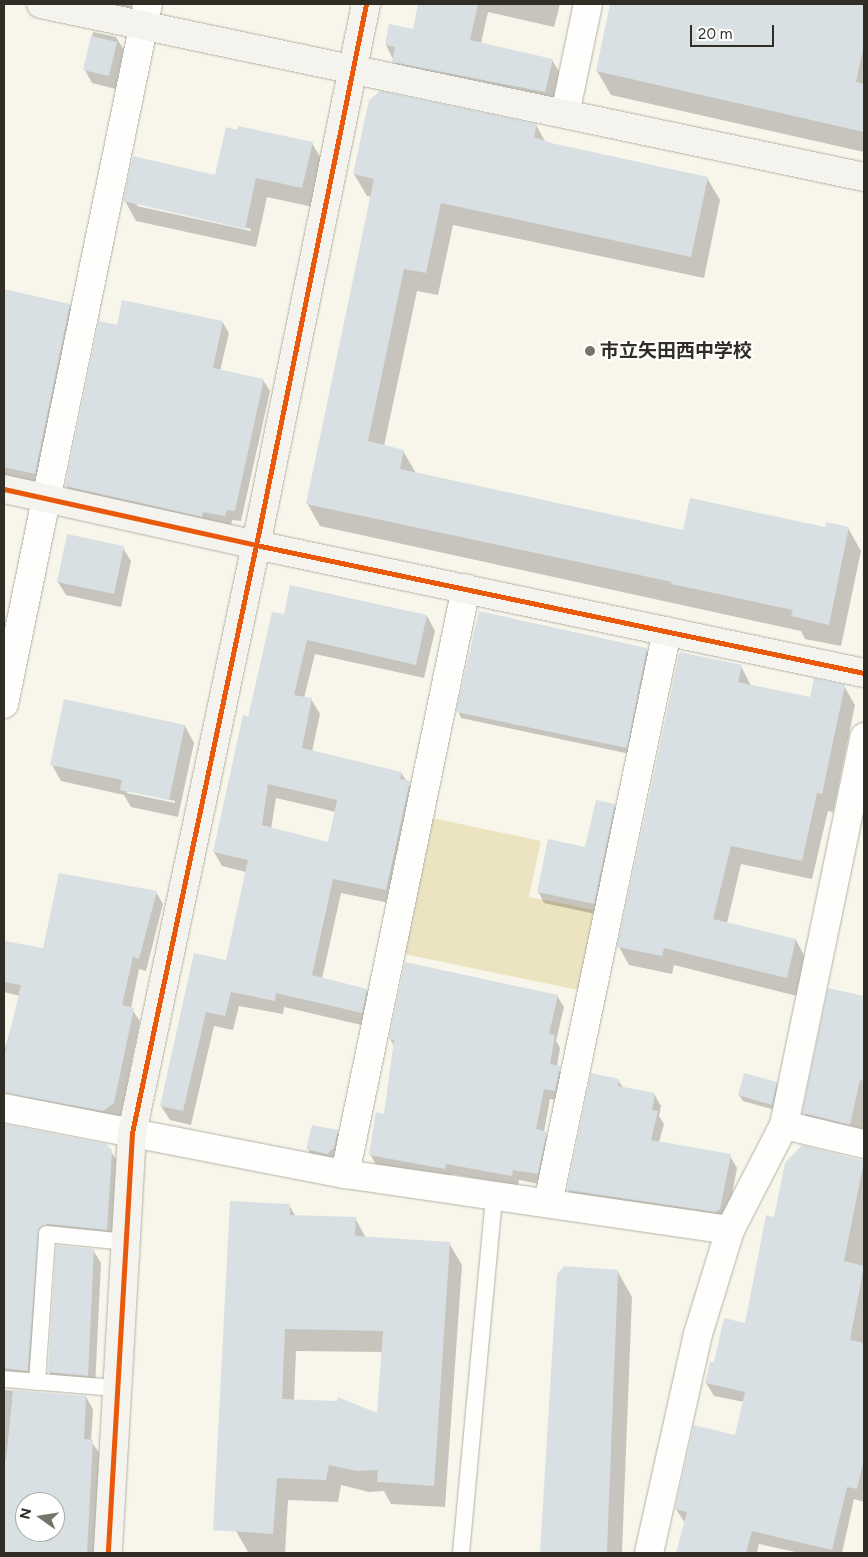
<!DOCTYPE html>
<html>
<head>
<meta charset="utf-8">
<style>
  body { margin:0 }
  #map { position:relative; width:868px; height:1557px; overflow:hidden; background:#f8f6eb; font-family:Figtree,"Noto Sans JP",sans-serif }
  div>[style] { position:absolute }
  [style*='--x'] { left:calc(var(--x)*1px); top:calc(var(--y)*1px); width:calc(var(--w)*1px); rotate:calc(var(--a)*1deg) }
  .green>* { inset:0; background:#ece3c1 }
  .shadow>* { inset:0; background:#0003 }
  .building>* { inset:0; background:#d8e0e3 }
  .roads { filter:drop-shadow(0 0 1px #b3b1a7) drop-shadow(0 0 1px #b3b1a7) }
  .lane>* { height:16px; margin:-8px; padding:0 8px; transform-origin:8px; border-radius:8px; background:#fefefc }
  .street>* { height:28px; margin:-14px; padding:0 14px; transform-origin:14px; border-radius:14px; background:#fefefc }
  .secondary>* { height:28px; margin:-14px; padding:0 14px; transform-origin:14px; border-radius:14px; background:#f5f3ee }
  .cycleway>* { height:5px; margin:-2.5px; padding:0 2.5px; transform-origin:2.5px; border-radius:2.5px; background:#e8590c }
  .dots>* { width:14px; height:14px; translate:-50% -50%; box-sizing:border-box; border:2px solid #fff; border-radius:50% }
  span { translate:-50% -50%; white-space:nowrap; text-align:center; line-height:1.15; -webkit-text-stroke:4px #fff; paint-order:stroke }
  .poi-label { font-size:19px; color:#302d24; font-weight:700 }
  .left { translate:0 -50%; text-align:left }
  .frame { position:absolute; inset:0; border:5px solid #302d24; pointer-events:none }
  .north { position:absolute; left:15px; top:1492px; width:50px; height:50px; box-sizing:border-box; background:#fff; border:1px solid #acaba7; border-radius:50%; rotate:283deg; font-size:14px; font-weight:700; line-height:20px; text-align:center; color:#302d24 }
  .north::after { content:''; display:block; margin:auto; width:18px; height:22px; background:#76736a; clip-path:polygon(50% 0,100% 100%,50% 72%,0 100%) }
  .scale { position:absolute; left:690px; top:25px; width:84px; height:22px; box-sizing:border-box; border:2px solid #302d24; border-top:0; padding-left:6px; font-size:15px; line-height:18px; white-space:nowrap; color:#302d24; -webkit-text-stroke:4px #fff; paint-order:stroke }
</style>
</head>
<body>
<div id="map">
  <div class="green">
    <i style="clip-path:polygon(432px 818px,541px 841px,529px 897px,595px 910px,578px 990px,404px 954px)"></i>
  </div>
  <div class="shadow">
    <i style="clip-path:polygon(102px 4px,132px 4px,129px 17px)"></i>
    <i style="clip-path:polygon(420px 4px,560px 4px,554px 27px,488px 12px,481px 43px,552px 60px,561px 75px,552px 107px,402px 77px,386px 45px,414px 30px)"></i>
    <i style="clip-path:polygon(612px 4px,803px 4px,825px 9px,826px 4px,864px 4px,864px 152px,611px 95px,597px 71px)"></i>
    <i style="clip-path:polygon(93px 32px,116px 37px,124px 50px,116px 89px,92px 83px,85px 70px)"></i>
    <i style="clip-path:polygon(536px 125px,546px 143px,707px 178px,720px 200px,704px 278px,453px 225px,438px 295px,417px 291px,384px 446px,403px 451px,416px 473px,684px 531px,848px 528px,861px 551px,841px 646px,805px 639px,801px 631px,320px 526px,307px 503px,372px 197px,367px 196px,354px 174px)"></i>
    <i style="clip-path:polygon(evenodd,312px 143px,323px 162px,313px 207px,267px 197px,256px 247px,136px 221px,125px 201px,216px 177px,312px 143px,137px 203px,251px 229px,251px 231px,137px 206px,137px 203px)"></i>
    <i style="clip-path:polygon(4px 291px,70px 305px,78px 319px,43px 488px,4px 481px)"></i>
    <i style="clip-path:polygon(100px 322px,118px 327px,223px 323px,229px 333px,220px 371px,263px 380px,270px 391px,241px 521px,232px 520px,231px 527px,72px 497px,66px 486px)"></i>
    <i style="clip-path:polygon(123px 548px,131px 561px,121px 607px,66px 595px,58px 582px)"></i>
    <i style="clip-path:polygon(evenodd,285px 616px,427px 616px,435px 631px,424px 678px,315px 654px,304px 698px,311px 699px,320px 714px,312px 752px,401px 773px,418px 797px,394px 904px,341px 893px,322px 979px,367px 990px,375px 1004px,370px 1027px,284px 1007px,283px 1014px,239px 1006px,233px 1030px,214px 1026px,191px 1125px,170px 1120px,161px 1106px,227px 961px,246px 872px,222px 866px,214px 852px,249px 718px,285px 616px,276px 798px,336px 812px,328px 843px,271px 829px,276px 798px)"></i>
    <i style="clip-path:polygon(646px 649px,650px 655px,630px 754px,461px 718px,458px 711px)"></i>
    <i style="clip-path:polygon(679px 655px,741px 666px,751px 686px,811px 699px,844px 686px,855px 705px,834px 808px,833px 812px,828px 811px,812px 879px,741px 864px,727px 923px,796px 940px,806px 959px,797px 996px,674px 965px,672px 974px,629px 965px,619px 947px)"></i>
    <i style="clip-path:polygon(evenodd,185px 726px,194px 743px,178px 817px,131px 807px,124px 795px,61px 781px,52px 765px,185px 726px,127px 790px,175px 801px,175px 803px,127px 793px,127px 790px)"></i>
    <i style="clip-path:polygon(614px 805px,621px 817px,600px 915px,544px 903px,538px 891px,586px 848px)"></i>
    <i style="clip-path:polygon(156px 892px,163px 904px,146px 971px,139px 969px,131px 1008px,140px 1021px,121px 1116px,111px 1123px,4px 1108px,4px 1053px,20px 996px,4px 992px,4px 941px,44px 950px)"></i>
    <i style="clip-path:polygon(557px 996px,564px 1007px,556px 1041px,560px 1048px,557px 1067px,566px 1079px,561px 1101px,550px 1099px,544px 1132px,553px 1144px,544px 1185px,519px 1180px,518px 1186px,452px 1174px,451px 1179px,377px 1166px,370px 1154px,385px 1115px,394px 1046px,390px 1039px)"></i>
    <i style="clip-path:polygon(851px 1038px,864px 1040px,864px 1139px,811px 1126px,804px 1113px)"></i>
    <i style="clip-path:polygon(592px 1074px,618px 1080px,623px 1088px,654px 1094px,661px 1106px,659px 1116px,664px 1124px,659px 1142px,730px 1156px,737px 1168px,727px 1221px,575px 1202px,568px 1190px)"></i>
    <i style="clip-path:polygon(776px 1083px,780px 1089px,775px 1110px,743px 1101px,739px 1095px)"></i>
    <i style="clip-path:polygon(4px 1125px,106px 1145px,119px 1163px,113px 1242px,46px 1241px,34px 1383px,7px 1382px,4px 1387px)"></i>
    <i style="clip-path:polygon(337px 1131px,341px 1138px,338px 1154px,331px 1159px,311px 1155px,308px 1149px)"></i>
    <i style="clip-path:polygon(864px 1160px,864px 1502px,854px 1499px,842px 1553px,800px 1553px,759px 1544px,757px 1553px,678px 1553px,685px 1523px,676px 1509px,736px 1436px,744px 1402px,714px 1396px,706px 1383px,715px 1364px,746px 1325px,775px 1218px)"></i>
    <i style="clip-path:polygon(evenodd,289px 1205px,296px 1217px,355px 1218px,366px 1238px,449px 1243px,462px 1265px,445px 1507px,391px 1504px,384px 1491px,369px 1492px,341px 1485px,338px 1502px,288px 1500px,285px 1553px,248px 1552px,236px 1531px,289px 1205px,296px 1351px,383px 1352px,378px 1414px,294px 1400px,296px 1351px)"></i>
    <i style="clip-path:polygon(57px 1246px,93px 1250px,101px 1263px,95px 1388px,57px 1385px,49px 1372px)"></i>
    <i style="clip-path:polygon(618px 1272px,632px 1297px,622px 1553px,541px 1553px,558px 1274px)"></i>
    <i style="clip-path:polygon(evenodd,4px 1390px,86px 1397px,93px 1409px,91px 1441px,100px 1454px,95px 1553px,4px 1553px,4px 1390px,25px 1502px,55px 1502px,55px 1532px,25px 1532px,25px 1502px)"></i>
  </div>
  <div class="building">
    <i style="clip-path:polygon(418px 4px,478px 4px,470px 40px,553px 59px,545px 92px,392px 62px,395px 47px,385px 45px,389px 24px,413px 29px)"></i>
    <i style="clip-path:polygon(610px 4px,864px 4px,864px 44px,856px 82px,864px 84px,864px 132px,596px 71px)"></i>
    <i style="clip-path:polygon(91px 36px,117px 42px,109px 76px,83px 70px)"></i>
    <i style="clip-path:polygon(380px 91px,537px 124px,534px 137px,551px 143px,708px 177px,691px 257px,441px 203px,426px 273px,404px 269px,368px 441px,404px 450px,400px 469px,683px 530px,690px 498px,825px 527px,826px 522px,849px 527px,829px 625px,791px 616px,793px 610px,671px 584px,672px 582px,306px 504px,374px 179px,353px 174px,369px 100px)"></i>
    <i style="clip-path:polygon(238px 126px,313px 142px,302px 188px,256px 178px,245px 229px,123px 201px,133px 156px,215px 175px,226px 127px,237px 130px)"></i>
    <i style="clip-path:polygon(4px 289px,70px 304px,35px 474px,4px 467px)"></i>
    <i style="clip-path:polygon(122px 300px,223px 321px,213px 368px,264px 379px,235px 511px,227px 510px,225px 516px,203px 512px,202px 517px,65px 486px,99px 321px,117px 325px)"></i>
    <i style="clip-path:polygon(67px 534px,124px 546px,114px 594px,57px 582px)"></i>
    <i style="clip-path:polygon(evenodd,290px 585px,427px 615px,416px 665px,307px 640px,294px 695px,312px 698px,302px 748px,402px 772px,400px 779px,410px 781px,386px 890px,333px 879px,312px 975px,367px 989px,362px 1013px,276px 993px,275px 1001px,231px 992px,225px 1016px,206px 1012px,183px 1111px,160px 1106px,194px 953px,226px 960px,248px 860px,213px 852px,243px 715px,248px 717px,272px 612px,284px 614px,290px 585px,268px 784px,337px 800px,328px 842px,262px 825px,268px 784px)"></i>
    <i style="clip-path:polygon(479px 611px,647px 648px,627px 748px,456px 712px)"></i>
    <i style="clip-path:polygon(680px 652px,742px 665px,738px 682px,810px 697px,814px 678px,845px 685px,822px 794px,817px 793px,802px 861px,731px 846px,713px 919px,796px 939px,787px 978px,664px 948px,662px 956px,617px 947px)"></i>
    <i style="clip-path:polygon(64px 699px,185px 725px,169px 800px,120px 790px,122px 780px,50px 765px)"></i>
    <i style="clip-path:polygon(596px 800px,615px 804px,594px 904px,537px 892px,548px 839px,585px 847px)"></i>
    <i style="clip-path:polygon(59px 873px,157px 891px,139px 959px,133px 957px,122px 1005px,134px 1008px,114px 1103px,103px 1111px,4px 1093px,4px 1058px,21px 985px,4px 982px,4px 941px,43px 948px)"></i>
    <i style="clip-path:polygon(405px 962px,558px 995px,549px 1034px,555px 1035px,550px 1064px,560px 1066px,555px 1091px,544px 1089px,536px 1129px,547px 1132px,538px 1174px,513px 1170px,512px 1176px,446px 1164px,445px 1169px,369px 1155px,376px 1112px,384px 1114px,394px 1040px,389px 1039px)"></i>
    <i style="clip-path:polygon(828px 988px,864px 996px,864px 1081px,860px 1080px,850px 1125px,802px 1113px)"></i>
    <i style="clip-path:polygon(591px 1073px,619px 1079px,618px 1086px,655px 1093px,652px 1110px,658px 1111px,651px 1140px,731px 1154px,720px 1209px,715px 1212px,567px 1190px)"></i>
    <i style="clip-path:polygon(744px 1073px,777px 1082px,772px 1105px,738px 1095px)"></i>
    <i style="clip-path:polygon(4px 1124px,106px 1144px,112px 1150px,107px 1230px,48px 1224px,39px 1229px,28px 1371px,4px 1368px)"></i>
    <i style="clip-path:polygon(312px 1125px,338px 1130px,334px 1148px,327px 1154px,306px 1149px)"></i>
    <i style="clip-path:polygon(802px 1145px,864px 1161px,844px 1261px,864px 1266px,850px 1340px,864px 1343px,864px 1460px,857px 1489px,847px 1487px,832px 1550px,752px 1531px,746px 1553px,676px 1553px,687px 1512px,675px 1509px,694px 1425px,735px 1435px,745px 1392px,705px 1383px,710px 1362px,714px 1362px,724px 1318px,745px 1323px,766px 1215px,774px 1217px,785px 1163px)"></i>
    <i style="clip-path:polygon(evenodd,230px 1201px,290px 1204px,290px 1215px,356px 1217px,355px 1236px,450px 1242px,434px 1486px,377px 1482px,378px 1470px,356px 1471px,329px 1465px,326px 1480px,277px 1478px,273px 1534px,213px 1530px,230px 1201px,285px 1329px,383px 1331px,377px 1413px,338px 1397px,337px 1401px,282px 1399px,285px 1329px)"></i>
    <i style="clip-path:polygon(56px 1245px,94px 1249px,88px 1376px,48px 1372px)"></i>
    <i style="clip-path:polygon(564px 1266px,618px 1270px,607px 1553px,540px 1553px,557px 1274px)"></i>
    <i style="clip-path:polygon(evenodd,13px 1390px,86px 1396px,84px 1439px,93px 1440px,87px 1553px,4px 1553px,4px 1460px,6px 1460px,13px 1390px,25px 1502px,55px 1502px,55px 1532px,25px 1532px,25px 1502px)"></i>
  </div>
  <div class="roads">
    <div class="lane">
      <i style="--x:4;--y:1379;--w:113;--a:4.6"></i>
      <i style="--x:37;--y:1382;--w:148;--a:-86.1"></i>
      <i style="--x:47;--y:1234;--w:79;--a:5.8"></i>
      <i style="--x:461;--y:1553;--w:360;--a:-84.7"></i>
    </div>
    <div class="street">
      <i style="--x:565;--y:114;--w:112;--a:-78.2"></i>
      <i style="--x:4;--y:704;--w:715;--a:-78.38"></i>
      <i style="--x:4;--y:1108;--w:347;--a:11"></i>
      <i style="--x:345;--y:1174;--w:389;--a:8.3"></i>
      <i style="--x:784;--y:1125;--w:82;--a:13.4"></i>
      <i style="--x:345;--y:1174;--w:598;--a:-78.33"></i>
      <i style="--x:548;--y:1203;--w:584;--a:-78.25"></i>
      <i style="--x:649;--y:1553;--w:224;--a:-77.4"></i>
      <i style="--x:698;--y:1334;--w:109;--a:-72.9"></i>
      <i style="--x:730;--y:1230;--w:118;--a:-62.8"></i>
      <i style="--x:784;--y:1125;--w:396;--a:-78.3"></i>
    </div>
    <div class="secondary">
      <i style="--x:41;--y:4;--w:841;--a:11.87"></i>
      <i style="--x:366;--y:4;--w:552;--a:101.49"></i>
      <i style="--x:256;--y:545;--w:621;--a:11.89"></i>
      <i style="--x:4;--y:489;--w:258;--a:12.5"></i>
      <i style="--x:256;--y:545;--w:601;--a:101.91"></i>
      <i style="--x:132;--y:1133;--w:421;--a:93.3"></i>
    </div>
  </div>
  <div class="cycleway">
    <i style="--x:366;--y:4;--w:552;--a:101.49"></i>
    <i style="--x:256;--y:545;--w:621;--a:11.89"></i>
    <i style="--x:4;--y:489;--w:258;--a:12.5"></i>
    <i style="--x:256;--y:545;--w:601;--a:101.91"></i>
    <i style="--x:132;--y:1133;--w:421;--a:93.3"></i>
  </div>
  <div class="dots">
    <i style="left:590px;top:351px;background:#76736a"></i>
  </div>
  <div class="poi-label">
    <span class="left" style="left:600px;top:351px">市立矢田西中学校</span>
  </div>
  <div class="frame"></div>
  <div class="north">N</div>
  <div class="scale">20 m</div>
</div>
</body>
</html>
